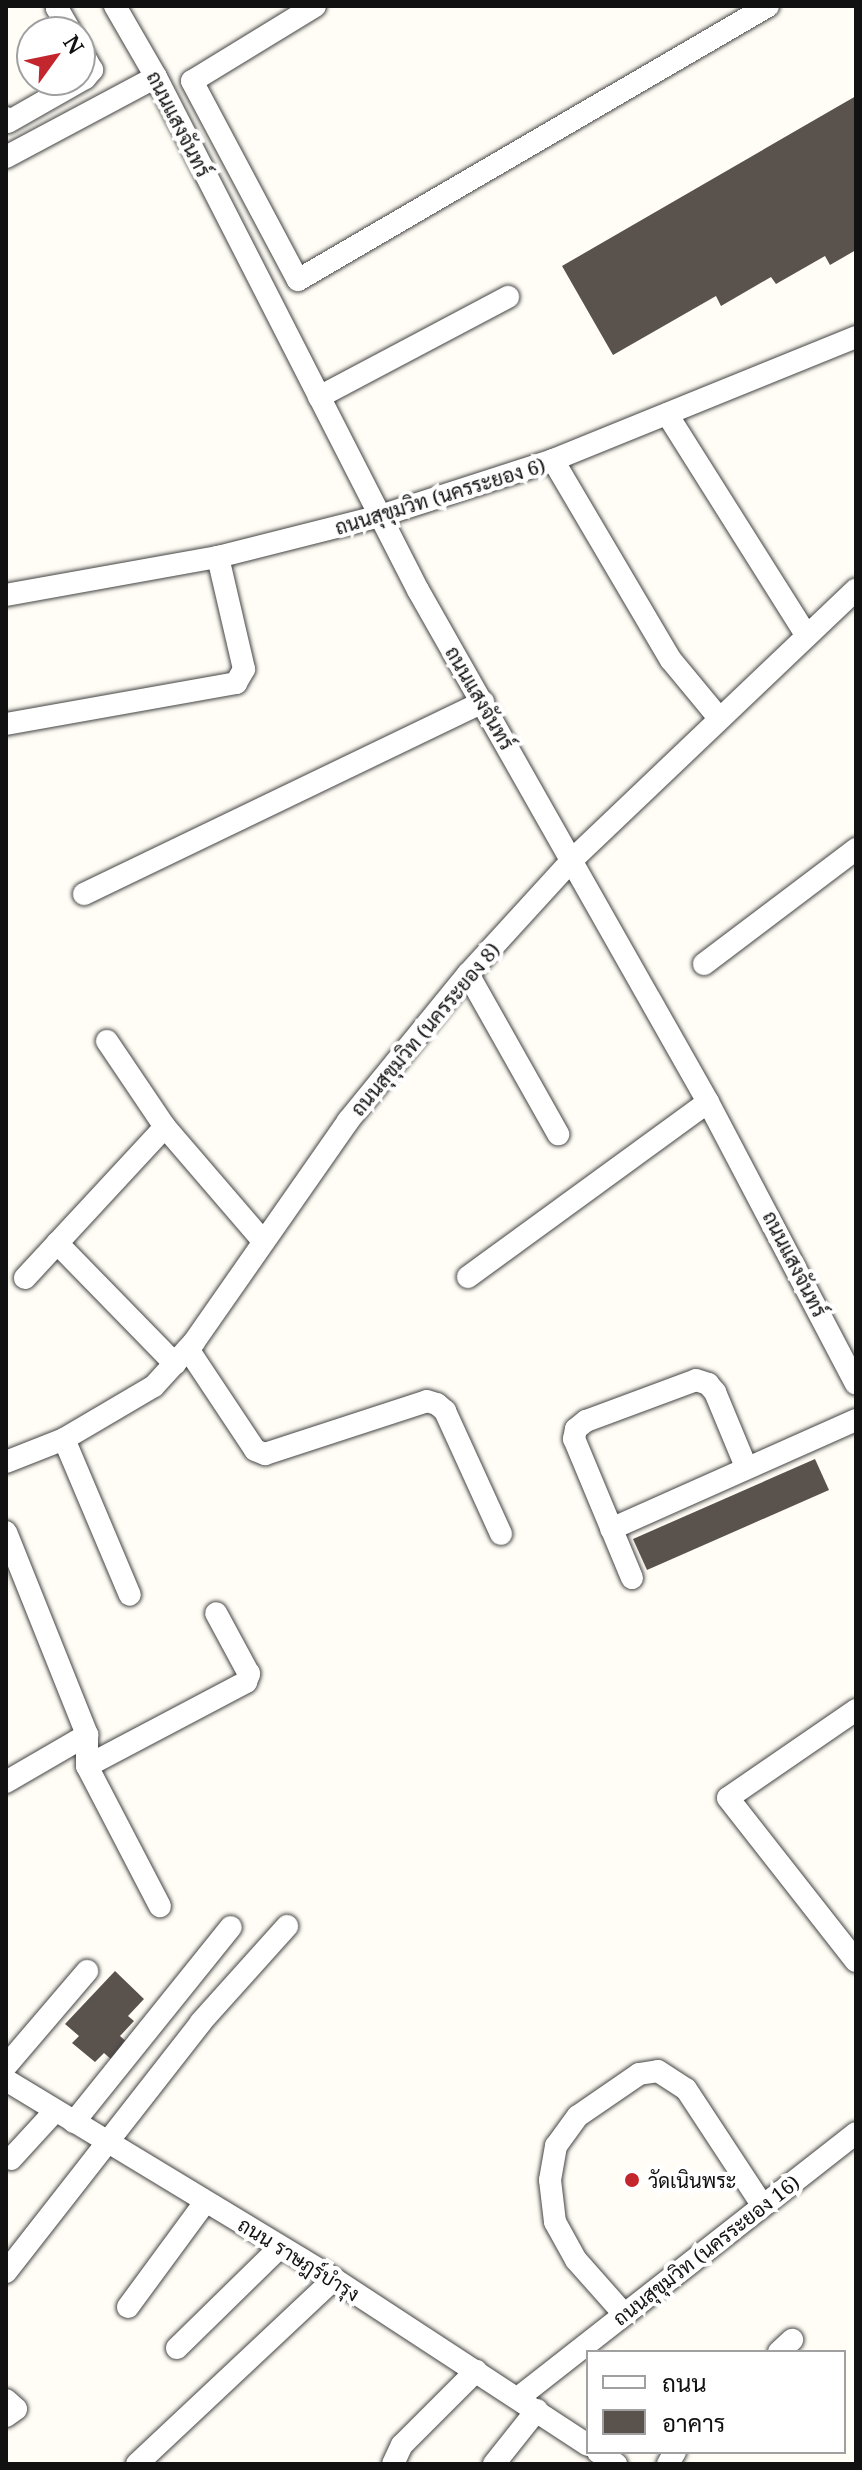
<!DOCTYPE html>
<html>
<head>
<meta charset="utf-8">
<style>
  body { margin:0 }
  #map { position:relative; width:862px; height:2470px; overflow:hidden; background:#fffdf5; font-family:"Noto Serif",Sarabun,serif }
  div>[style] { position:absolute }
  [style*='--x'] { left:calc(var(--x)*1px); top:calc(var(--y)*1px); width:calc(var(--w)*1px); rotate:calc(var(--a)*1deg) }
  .building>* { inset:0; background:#5a524d }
  .roads { filter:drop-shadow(0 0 2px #444) drop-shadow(0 0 2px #444) }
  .minor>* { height:22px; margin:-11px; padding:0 11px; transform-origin:11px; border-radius:11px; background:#fff }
  .dots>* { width:22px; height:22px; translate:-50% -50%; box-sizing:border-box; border:4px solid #fff; border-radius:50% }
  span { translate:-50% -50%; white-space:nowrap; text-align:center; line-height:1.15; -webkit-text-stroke:8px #fff; paint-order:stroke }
  .street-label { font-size:20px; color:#111 }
  .poi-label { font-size:20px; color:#111 }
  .left { translate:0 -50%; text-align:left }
  .frame { position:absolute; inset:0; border:8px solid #111; pointer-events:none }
  .legend { position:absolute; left:586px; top:2350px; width:260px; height:104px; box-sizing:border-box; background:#fff; border:2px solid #a0a0a0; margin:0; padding:10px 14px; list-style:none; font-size:24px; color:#111 }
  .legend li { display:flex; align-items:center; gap:16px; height:40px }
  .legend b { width:40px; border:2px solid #a0a0a0 }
  .north { position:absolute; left:16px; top:16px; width:80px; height:80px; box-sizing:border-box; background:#fff; border:2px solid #a0a0a0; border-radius:50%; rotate:57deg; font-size:22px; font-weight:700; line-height:32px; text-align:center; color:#111 }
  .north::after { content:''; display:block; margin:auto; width:28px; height:36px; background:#c4262e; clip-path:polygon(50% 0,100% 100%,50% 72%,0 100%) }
</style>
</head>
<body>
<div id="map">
  <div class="building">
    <i style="clip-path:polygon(856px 96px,856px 250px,830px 265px,825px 256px,776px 284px,771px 277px,721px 306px,716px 296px,613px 355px,562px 266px)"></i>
    <i style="clip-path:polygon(815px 1459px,829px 1490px,647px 1570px,633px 1539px)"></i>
    <i style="clip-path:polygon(115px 1971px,144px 1999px,128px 2016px,134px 2021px,120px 2036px,129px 2044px,113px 2061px,104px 2053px,95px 2062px,72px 2043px,79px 2036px,65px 2024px)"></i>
  </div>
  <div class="roads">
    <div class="minor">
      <i style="--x:59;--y:6;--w:3;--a:135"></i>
      <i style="--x:57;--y:8;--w:28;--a:60"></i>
      <i style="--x:115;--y:6;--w:82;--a:60"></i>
      <i style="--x:156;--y:77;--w:576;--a:62.95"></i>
      <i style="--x:418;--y:590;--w:588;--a:60.47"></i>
      <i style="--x:708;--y:1102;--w:318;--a:62.3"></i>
      <i style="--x:315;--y:6;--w:144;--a:148.6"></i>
      <i style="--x:192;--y:81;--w:225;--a:62"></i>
      <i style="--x:298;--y:280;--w:544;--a:-30.24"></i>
      <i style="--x:6;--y:118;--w:4;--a:63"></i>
      <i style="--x:8;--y:122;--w:89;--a:-29.7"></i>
      <i style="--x:85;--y:78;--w:11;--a:-49"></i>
      <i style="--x:92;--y:70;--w:25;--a:-119"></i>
      <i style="--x:6;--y:157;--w:170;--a:-28.1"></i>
      <i style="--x:319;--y:397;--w:214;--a:-27.9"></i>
      <i style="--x:667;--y:414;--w:262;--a:57.8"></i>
      <i style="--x:553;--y:460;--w:232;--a:59.5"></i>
      <i style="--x:671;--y:660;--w:75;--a:50.4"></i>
      <i style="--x:6;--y:595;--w:215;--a:-10.2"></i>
      <i style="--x:218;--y:557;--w:167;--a:-14.2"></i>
      <i style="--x:380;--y:516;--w:182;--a:-17.9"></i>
      <i style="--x:553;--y:460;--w:327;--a:-22.1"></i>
      <i style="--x:6;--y:724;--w:234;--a:-10.1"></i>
      <i style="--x:236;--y:683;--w:16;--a:-60"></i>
      <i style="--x:244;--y:669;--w:115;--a:-103.1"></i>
      <i style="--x:84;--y:894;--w:443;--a:-25.7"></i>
      <i style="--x:704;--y:964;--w:191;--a:-37.1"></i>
      <i style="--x:468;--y:974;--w:184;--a:60.6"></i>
      <i style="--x:107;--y:1041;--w:104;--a:56"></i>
      <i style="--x:165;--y:1127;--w:150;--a:49.3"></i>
      <i style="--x:57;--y:1243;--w:169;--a:45.7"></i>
      <i style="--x:468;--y:1277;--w:297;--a:-36.1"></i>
      <i style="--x:25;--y:1278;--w:206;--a:-47.2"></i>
      <i style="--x:188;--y:1349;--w:121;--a:56.4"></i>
      <i style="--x:255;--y:1450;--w:11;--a:22"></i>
      <i style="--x:265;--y:1454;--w:170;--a:-18.1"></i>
      <i style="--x:427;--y:1401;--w:10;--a:17"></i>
      <i style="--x:437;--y:1404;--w:11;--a:41"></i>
      <i style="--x:445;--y:1411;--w:135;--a:65.5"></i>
      <i style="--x:64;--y:1439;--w:169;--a:67.1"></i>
      <i style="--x:6;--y:1462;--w:62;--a:-21.6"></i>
      <i style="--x:64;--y:1439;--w:104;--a:-30.5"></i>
      <i style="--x:154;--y:1386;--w:59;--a:-47.7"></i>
      <i style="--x:194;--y:1342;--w:269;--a:-55.1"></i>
      <i style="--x:348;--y:1121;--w:190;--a:-50.8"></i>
      <i style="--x:468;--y:974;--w:154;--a:-47.6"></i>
      <i style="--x:572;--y:860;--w:392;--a:-43.6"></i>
      <i style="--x:611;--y:1529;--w:268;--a:-24"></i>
      <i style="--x:6;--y:1532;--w:219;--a:68.2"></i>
      <i style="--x:87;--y:1735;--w:31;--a:90"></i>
      <i style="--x:87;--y:1766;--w:158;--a:62.5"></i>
      <i style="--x:632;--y:1578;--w:151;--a:-112.6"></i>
      <i style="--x:574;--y:1439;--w:10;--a:-79"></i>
      <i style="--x:576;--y:1429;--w:13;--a:-39"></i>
      <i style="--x:586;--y:1421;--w:117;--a:-20.4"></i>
      <i style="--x:696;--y:1380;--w:13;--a:18"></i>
      <i style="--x:708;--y:1384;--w:11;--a:49"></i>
      <i style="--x:715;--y:1392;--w:81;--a:67.5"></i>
      <i style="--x:856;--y:1710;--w:155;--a:145.5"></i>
      <i style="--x:728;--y:1798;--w:207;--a:51.9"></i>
      <i style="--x:87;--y:1766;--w:180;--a:-27.8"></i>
      <i style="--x:246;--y:1682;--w:9;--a:-69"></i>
      <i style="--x:249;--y:1674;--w:69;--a:-118.4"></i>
      <i style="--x:6;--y:1782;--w:94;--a:-30.1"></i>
      <i style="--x:6;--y:2066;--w:125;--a:-49.5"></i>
      <i style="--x:6;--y:2080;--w:384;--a:31.2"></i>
      <i style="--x:334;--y:2279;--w:303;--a:33.2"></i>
      <i style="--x:74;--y:2122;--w:250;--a:-51.2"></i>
      <i style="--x:11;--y:2159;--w:65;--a:-47.5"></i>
      <i style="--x:6;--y:2272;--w:317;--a:-52"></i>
      <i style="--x:201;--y:2022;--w:129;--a:-48.1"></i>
      <i style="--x:128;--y:2307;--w:130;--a:-53.7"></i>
      <i style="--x:624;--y:2314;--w:72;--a:-131.6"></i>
      <i style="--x:576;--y:2260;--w:43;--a:-118.9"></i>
      <i style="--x:555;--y:2222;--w:42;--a:-96.8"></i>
      <i style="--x:550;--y:2180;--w:35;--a:-80"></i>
      <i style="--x:556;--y:2146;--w:37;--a:-54"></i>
      <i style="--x:578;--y:2116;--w:74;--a:-34.5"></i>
      <i style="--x:639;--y:2074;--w:19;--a:-9"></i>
      <i style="--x:658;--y:2071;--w:33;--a:33"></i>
      <i style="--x:686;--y:2089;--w:140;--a:56.7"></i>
      <i style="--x:177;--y:2348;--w:144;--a:-44.4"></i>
      <i style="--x:779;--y:2352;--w:18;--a:-43"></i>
      <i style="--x:518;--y:2398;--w:429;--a:-38.1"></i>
      <i style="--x:6;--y:2400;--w:13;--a:42"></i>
      <i style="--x:16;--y:2409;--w:12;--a:145"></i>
      <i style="--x:598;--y:2452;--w:22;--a:34"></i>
      <i style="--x:137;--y:2464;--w:270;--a:-43.2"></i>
      <i style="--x:393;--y:2464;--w:21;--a:-65"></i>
      <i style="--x:402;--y:2445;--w:105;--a:-45"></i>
      <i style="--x:494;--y:2464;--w:69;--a:-51.5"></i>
      <i style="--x:668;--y:2464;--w:14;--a:-60"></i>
    </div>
  </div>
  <div class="dots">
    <i style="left:632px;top:2180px;background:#c4262e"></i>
  </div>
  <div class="street-label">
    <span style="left:179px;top:124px;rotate:63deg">ถนนแสงจันทร์</span>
    <span style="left:440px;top:496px;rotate:-17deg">ถนนสุขุมวิท (นครระยอง 6)</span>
    <span style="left:480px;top:698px;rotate:60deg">ถนนแสงจันทร์</span>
    <span style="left:425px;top:1029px;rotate:-50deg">ถนนสุขุมวิท (นครระยอง 8)</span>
    <span style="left:795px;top:1264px;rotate:63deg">ถนนแสงจันทร์</span>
    <span style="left:706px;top:2250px;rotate:-38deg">ถนนสุขุมวิท (นครระยอง 16)</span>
    <span style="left:299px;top:2259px;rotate:32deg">ถนน ราษฎร์บำรุง</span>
  </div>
  <div class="poi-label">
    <span class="left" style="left:648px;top:2180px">วัดเนินพระ</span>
  </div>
  <div class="frame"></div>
  <ul class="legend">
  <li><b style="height:10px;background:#fff"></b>ถนน</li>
  <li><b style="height:22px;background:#5a524d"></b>อาคาร</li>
  </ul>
  <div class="north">N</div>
</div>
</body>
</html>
